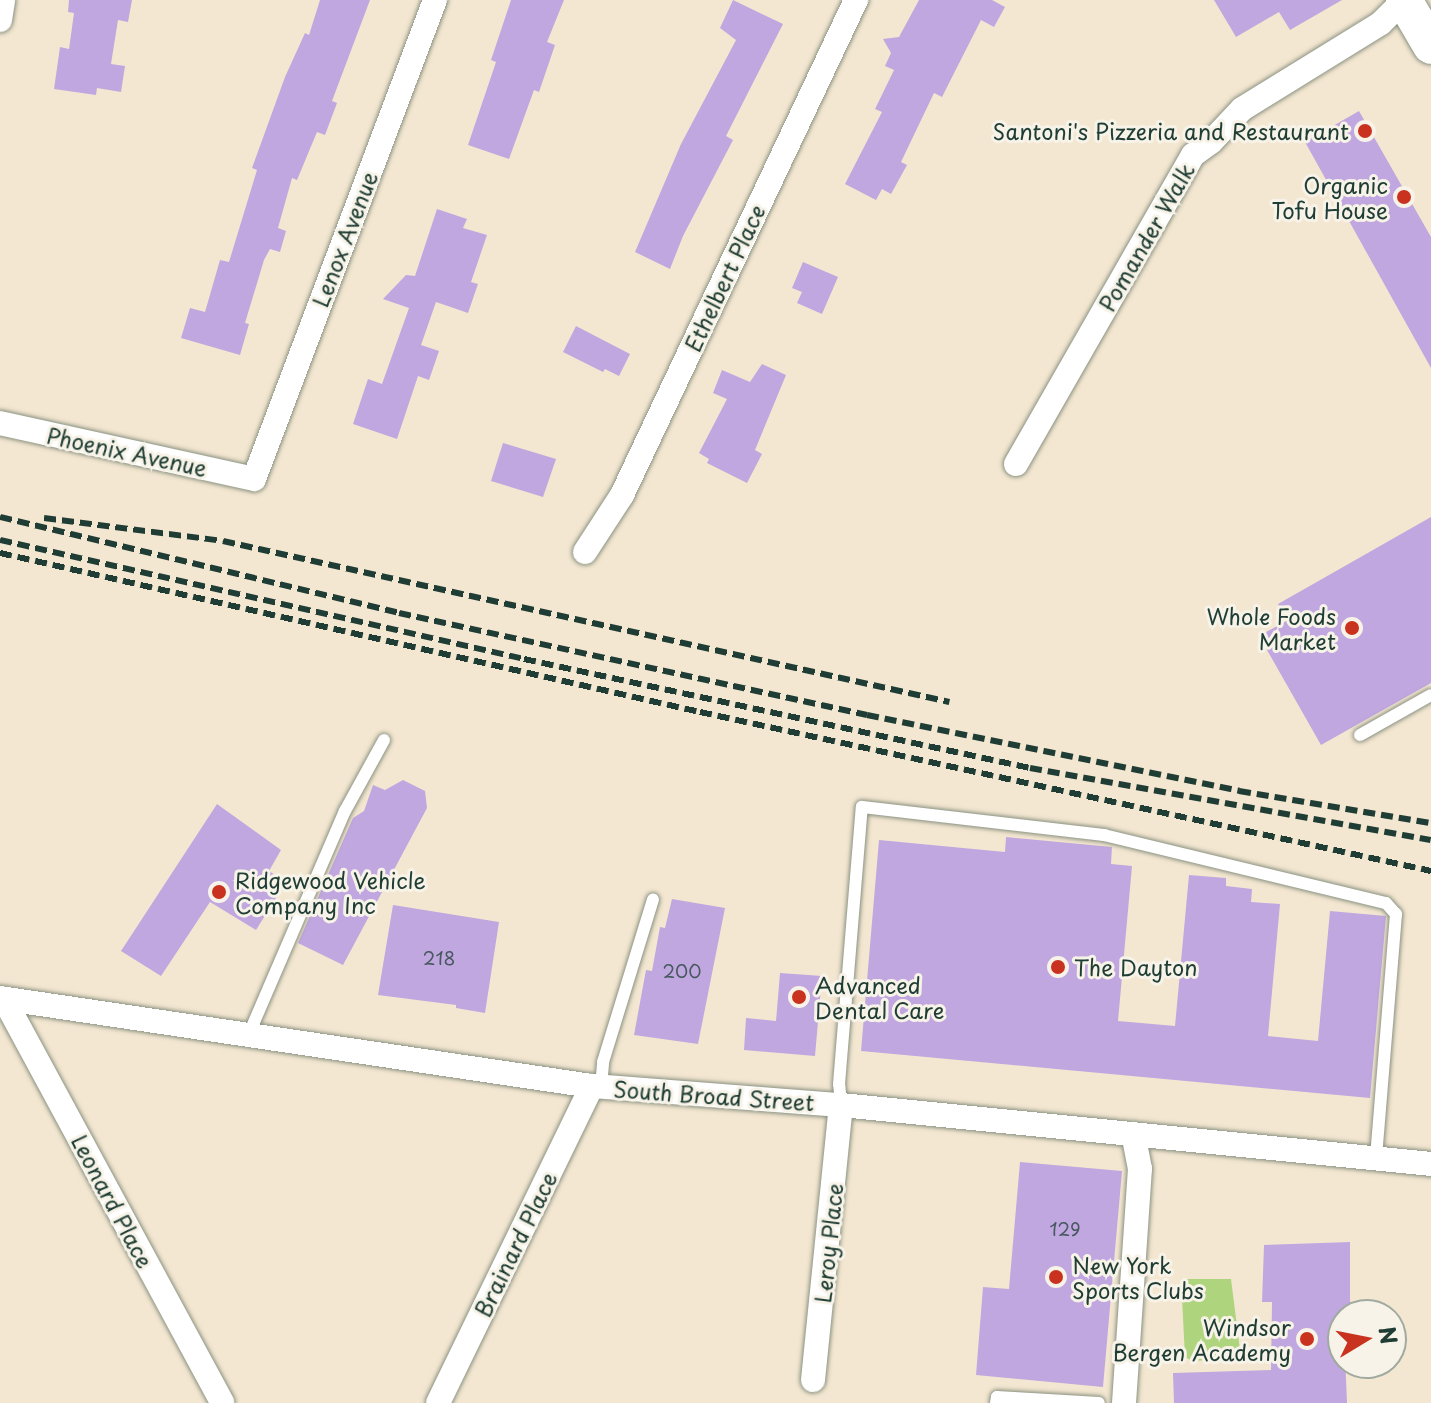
<!DOCTYPE html>
<html>
<head>
<meta charset="utf-8">
<style>
  body { margin:0 }
  #map { position:relative; width:1431px; height:1403px; overflow:hidden; background:#f4e7d1; font-family:"Playpen Sans",sans-serif }
  div>[style] { position:absolute }
  [style*='--x'] { left:calc(var(--x)*1px); top:calc(var(--y)*1px); width:calc(var(--w)*1px); rotate:calc(var(--a)*1deg) }
  .green>* { inset:0; background:#afd47e }
  .building>* { inset:0; background:#c0a7e0 }
  .roads { filter:drop-shadow(0 0 2px #8a9282) drop-shadow(0 0 2px #8a9282) }
  .lane>* { height:12px; margin:-6px; padding:0 6px; transform-origin:6px; border-radius:6px; background:#fff }
  .street>* { height:24px; margin:-12px; padding:0 12px; transform-origin:12px; border-radius:12px; background:#fff }
  .primary>* { height:36px; margin:-18px; padding:0 18px; transform-origin:18px; border-radius:18px; background:#fff }
  .rail>* { height:6px; margin-top:-3px; transform-origin:0; background:repeating-linear-gradient(90deg,#1f3d34 0 12px,transparent 0 18px) }
  .dots>* { width:22px; height:22px; translate:-50% -50%; box-sizing:border-box; border:4px solid #f7f3e8; border-radius:50% }
  span { translate:-50% -50%; white-space:nowrap; text-align:center; line-height:1.15; -webkit-text-stroke:6px #f7f3e8; paint-order:stroke }
  .number-label { font-size:18px; color:#47585f }
  .number-label span { -webkit-text-stroke-width:0 }
  .poi-label { font-size:22px; color:#1f3d34 }
  .right { translate:-100% -50%; text-align:right }
  .left { translate:0 -50%; text-align:left }
  .street-label { font-size:22px; color:#1f3d34 }
  .north { position:absolute; left:1327px; top:1299px; width:80px; height:80px; box-sizing:border-box; background:#f7f3e8; border:2px solid #a1aaa0; border-radius:50%; rotate:80deg; font-size:22px; font-weight:700; line-height:32px; text-align:center; color:#1f3d34 }
  .north::after { content:''; display:block; margin:auto; width:28px; height:36px; background:#c8321e; clip-path:polygon(50% 0,100% 100%,50% 72%,0 100%) }
</style>
</head>
<body>
<div id="map">
  <div class="green">
    <i style="clip-path:polygon(1181px 1279px,1231px 1279px,1241px 1358px,1192px 1361px,1185px 1357px)"></i>
  </div>
  <div class="building">
    <i style="clip-path:polygon(69px 0,132px 0,128px 22px,118px 20px,111px 64px,125px 66px,121px 92px,97px 88px,96px 95px,54px 89px,60px 47px,69px 49px,74px 13px,68px 12px)"></i>
    <i style="clip-path:polygon(320px 0,370px 0,332px 101px,337px 103px,325px 135px,317px 132px,297px 180px,292px 178px,278px 228px,286px 231px,280px 252px,270px 249px,264px 260px,245px 323px,249px 324px,240px 355px,181px 338px,190px 308px,205px 312px,220px 260px,229px 262px,257px 170px,252px 168px,285px 77px,305px 33px,309px 35px)"></i>
    <i style="clip-path:polygon(511px 0,564px 0,547px 42px,555px 45px,539px 92px,534px 90px,509px 159px,468px 145px,496px 62px,491px 60px)"></i>
    <i style="clip-path:polygon(733px 0,783px 24px,726px 136px,733px 140px,683px 236px,670px 269px,635px 252px,681px 144px,736px 40px,720px 28px)"></i>
    <i style="clip-path:polygon(919px 0,992px 0,1005px 7px,994px 27px,981px 20px,942px 97px,934px 93px,901px 162px,907px 165px,891px 194px,882px 189px,876px 200px,845px 184px,882px 112px,875px 109px,894px 70px,885px 66px,891px 53px,883px 39px,899px 37px)"></i>
    <i style="clip-path:polygon(1214px 0,1342px 0,1290px 30px,1279px 12px,1236px 37px)"></i>
    <i style="clip-path:polygon(1359px 111px,1431px 237px,1431px 368px,1305px 142px)"></i>
    <i style="clip-path:polygon(437px 209px,467px 219px,463px 228px,487px 235px,471px 282px,478px 284px,468px 313px,436px 302px,421px 345px,439px 351px,429px 380px,418px 376px,397px 439px,353px 424px,368px 379px,382px 384px,409px 308px,383px 299px,406px 275px,415px 276px)"></i>
    <i style="clip-path:polygon(803px 262px,838px 277px,822px 314px,797px 303px,802px 292px,792px 288px)"></i>
    <i style="clip-path:polygon(576px 326px,630px 354px,619px 376px,605px 369px,603px 372px,563px 352px)"></i>
    <i style="clip-path:polygon(762px 364px,786px 375px,755px 450px,762px 454px,747px 483px,707px 463px,709px 459px,699px 453px,727px 399px,713px 393px,722px 370px,750px 382px)"></i>
    <i style="clip-path:polygon(503px 443px,556px 459px,543px 497px,491px 481px)"></i>
    <i style="clip-path:polygon(1431px 517px,1431px 683px,1321px 745px,1259px 636px,1288px 620px,1278px 604px)"></i>
    <i style="clip-path:polygon(403px 780px,425px 791px,427px 808px,343px 965px,298px 943px,353px 818px,364px 811px,373px 785px,385px 790px)"></i>
    <i style="clip-path:polygon(217px 804px,281px 850px,269px 871px,286px 882px,256px 930px,210px 902px,161px 976px,121px 951px)"></i>
    <i style="clip-path:polygon(1006px 837px,1112px 847px,1111px 864px,1132px 866px,1118px 1021px,1175px 1026px,1189px 875px,1226px 878px,1226px 886px,1252px 889px,1251px 902px,1280px 904px,1268px 1036px,1318px 1041px,1330px 911px,1386px 916px,1370px 1098px,861px 1051px,879px 840px,1005px 852px)"></i>
    <i style="clip-path:polygon(672px 899px,725px 908px,698px 1044px,634px 1035px,646px 970px,652px 971px,660px 927px,665px 928px)"></i>
    <i style="clip-path:polygon(393px 905px,499px 922px,485px 1013px,456px 1008px,456px 1005px,378px 995px)"></i>
    <i style="clip-path:polygon(780px 973px,822px 976px,815px 1056px,744px 1050px,746px 1018px,776px 1021px)"></i>
    <i style="clip-path:polygon(1020px 1162px,1122px 1171px,1103px 1387px,976px 1375px,983px 1287px,1009px 1289px)"></i>
    <i style="clip-path:polygon(1350px 1242px,1350px 1307px,1343px 1307px,1347px 1403px,1174px 1403px,1173px 1373px,1271px 1370px,1272px 1302px,1262px 1302px,1264px 1245px)"></i>
  </div>
  <div class="roads">
    <div class="lane">
      <i style="--x:1360;--y:735;--w:81;--a:-29.4"></i>
      <i style="--x:248;--y:1036;--w:245;--a:-66.7"></i>
      <i style="--x:345;--y:811;--w:81;--a:-61.2"></i>
      <i style="--x:601;--y:1087;--w:25;--a:-85"></i>
      <i style="--x:603;--y:1062;--w:170;--a:-72.9"></i>
      <i style="--x:841;--y:1105;--w:21;--a:-95"></i>
      <i style="--x:839;--y:1084;--w:278;--a:-85.3"></i>
      <i style="--x:862;--y:807;--w:244;--a:6.6"></i>
      <i style="--x:1104;--y:835;--w:290;--a:13.6"></i>
      <i style="--x:1386;--y:903;--w:15;--a:48"></i>
      <i style="--x:1396;--y:914;--w:245;--a:94.7"></i>
      <i style="--x:996;--y:1403;--w:6;--a:-81"></i>
      <i style="--x:997;--y:1397;--w:102;--a:3.4"></i>
    </div>
    <div class="street">
      <i style="--x:0;--y:20;--w:20;--a:-81"></i>
      <i style="--x:0;--y:423;--w:260;--a:12.4"></i>
      <i style="--x:254;--y:479;--w:512;--a:-69.3"></i>
      <i style="--x:1016;--y:464;--w:356;--a:-60.2"></i>
      <i style="--x:1193;--y:155;--w:22;--a:-36"></i>
      <i style="--x:1211;--y:142;--w:45;--a:-46.8"></i>
      <i style="--x:1242;--y:109;--w:163;--a:-31.7"></i>
      <i style="--x:1381;--y:23;--w:33;--a:-45"></i>
      <i style="--x:585;--y:552;--w:68;--a:-57"></i>
      <i style="--x:622;--y:495;--w:548;--a:-64.7"></i>
      <i style="--x:0;--y:998;--w:599;--a:8.46"></i>
      <i style="--x:592;--y:1086;--w:250;--a:4.4"></i>
      <i style="--x:841;--y:1105;--w:593;--a:5.71"></i>
      <i style="--x:4;--y:999;--w:459;--a:61.6"></i>
      <i style="--x:813;--y:1380;--w:276;--a:-84.2"></i>
      <i style="--x:438;--y:1403;--w:352;--a:-64.1"></i>
      <i style="--x:1124;--y:1403;--w:235;--a:-86.1"></i>
      <i style="--x:1140;--y:1169;--w:36;--a:-101"></i>
    </div>
    <div class="primary">
      <i style="--x:1404;--y:0;--w:53;--a:59.6"></i>
    </div>
  </div>
  <div class="rail">
    <i style="--x:0;--y:517;--w:410;--a:13.5"></i>
    <i style="--x:399;--y:613;--w:479;--a:12.3"></i>
    <i style="--x:867;--y:715;--w:380;--a:11.5"></i>
    <i style="--x:1239;--y:791;--w:195;--a:9.5"></i>
    <i style="--x:44;--y:518;--w:180;--a:7.3"></i>
    <i style="--x:223;--y:541;--w:744;--a:12.5"></i>
    <i style="--x:0;--y:540;--w:537;--a:12.79"></i>
    <i style="--x:524;--y:659;--w:518;--a:12.16"></i>
    <i style="--x:1030;--y:768;--w:407;--a:10.2"></i>
    <i style="--x:0;--y:553;--w:718;--a:12.8"></i>
    <i style="--x:700;--y:712;--w:748;--a:12.27"></i>
  </div>
  <div class="dots">
    <i style="left:1365px;top:131px;background:#c8321e"></i>
    <i style="left:1404px;top:197px;background:#c8321e"></i>
    <i style="left:1352px;top:628px;background:#c8321e"></i>
    <i style="left:219px;top:892px;background:#c8321e"></i>
    <i style="left:1058px;top:967px;background:#c8321e"></i>
    <i style="left:799px;top:997px;background:#c8321e"></i>
    <i style="left:1056px;top:1277px;background:#c8321e"></i>
    <i style="left:1307px;top:1339px;background:#c8321e"></i>
  </div>
  <div class="number-label">
    <span style="left:439px;top:958px">218</span>
    <span style="left:682px;top:971px">200</span>
    <span style="left:1065px;top:1229px">129</span>
  </div>
  <div class="poi-label">
    <span class="right" style="left:1349px;top:131px">Santoni's Pizzeria and Restaurant</span>
    <span class="right" style="left:1388px;top:197px">Organic<br>Tofu House</span>
    <span class="right" style="left:1336px;top:628px">Whole Foods<br>Market</span>
    <span class="left" style="left:235px;top:892px">Ridgewood Vehicle<br>Company Inc</span>
    <span class="left" style="left:1074px;top:967px">The Dayton</span>
    <span class="left" style="left:815px;top:997px">Advanced<br>Dental Care</span>
    <span class="left" style="left:1072px;top:1277px">New York<br>Sports Clubs</span>
    <span class="right" style="left:1291px;top:1339px">Windsor<br>Bergen Academy</span>
  </div>
  <div class="street-label">
    <span style="left:1146px;top:237px;rotate:-60deg">Pomander Walk</span>
    <span style="left:344px;top:239px;rotate:-69deg">Lenox Avenue</span>
    <span style="left:724px;top:278px;rotate:-65deg">Ethelbert Place</span>
    <span style="left:127px;top:451px;rotate:12deg">Phoenix Avenue</span>
    <span style="left:714px;top:1095px;rotate:4deg">South Broad Street</span>
    <span style="left:113px;top:1201px;rotate:62deg">Leonard Place</span>
    <span style="left:828px;top:1243px;rotate:-84deg">Leroy Place</span>
    <span style="left:515px;top:1244px;rotate:-64deg">Brainard Place</span>
  </div>
  <div class="north">N</div>
</div>
</body>
</html>
